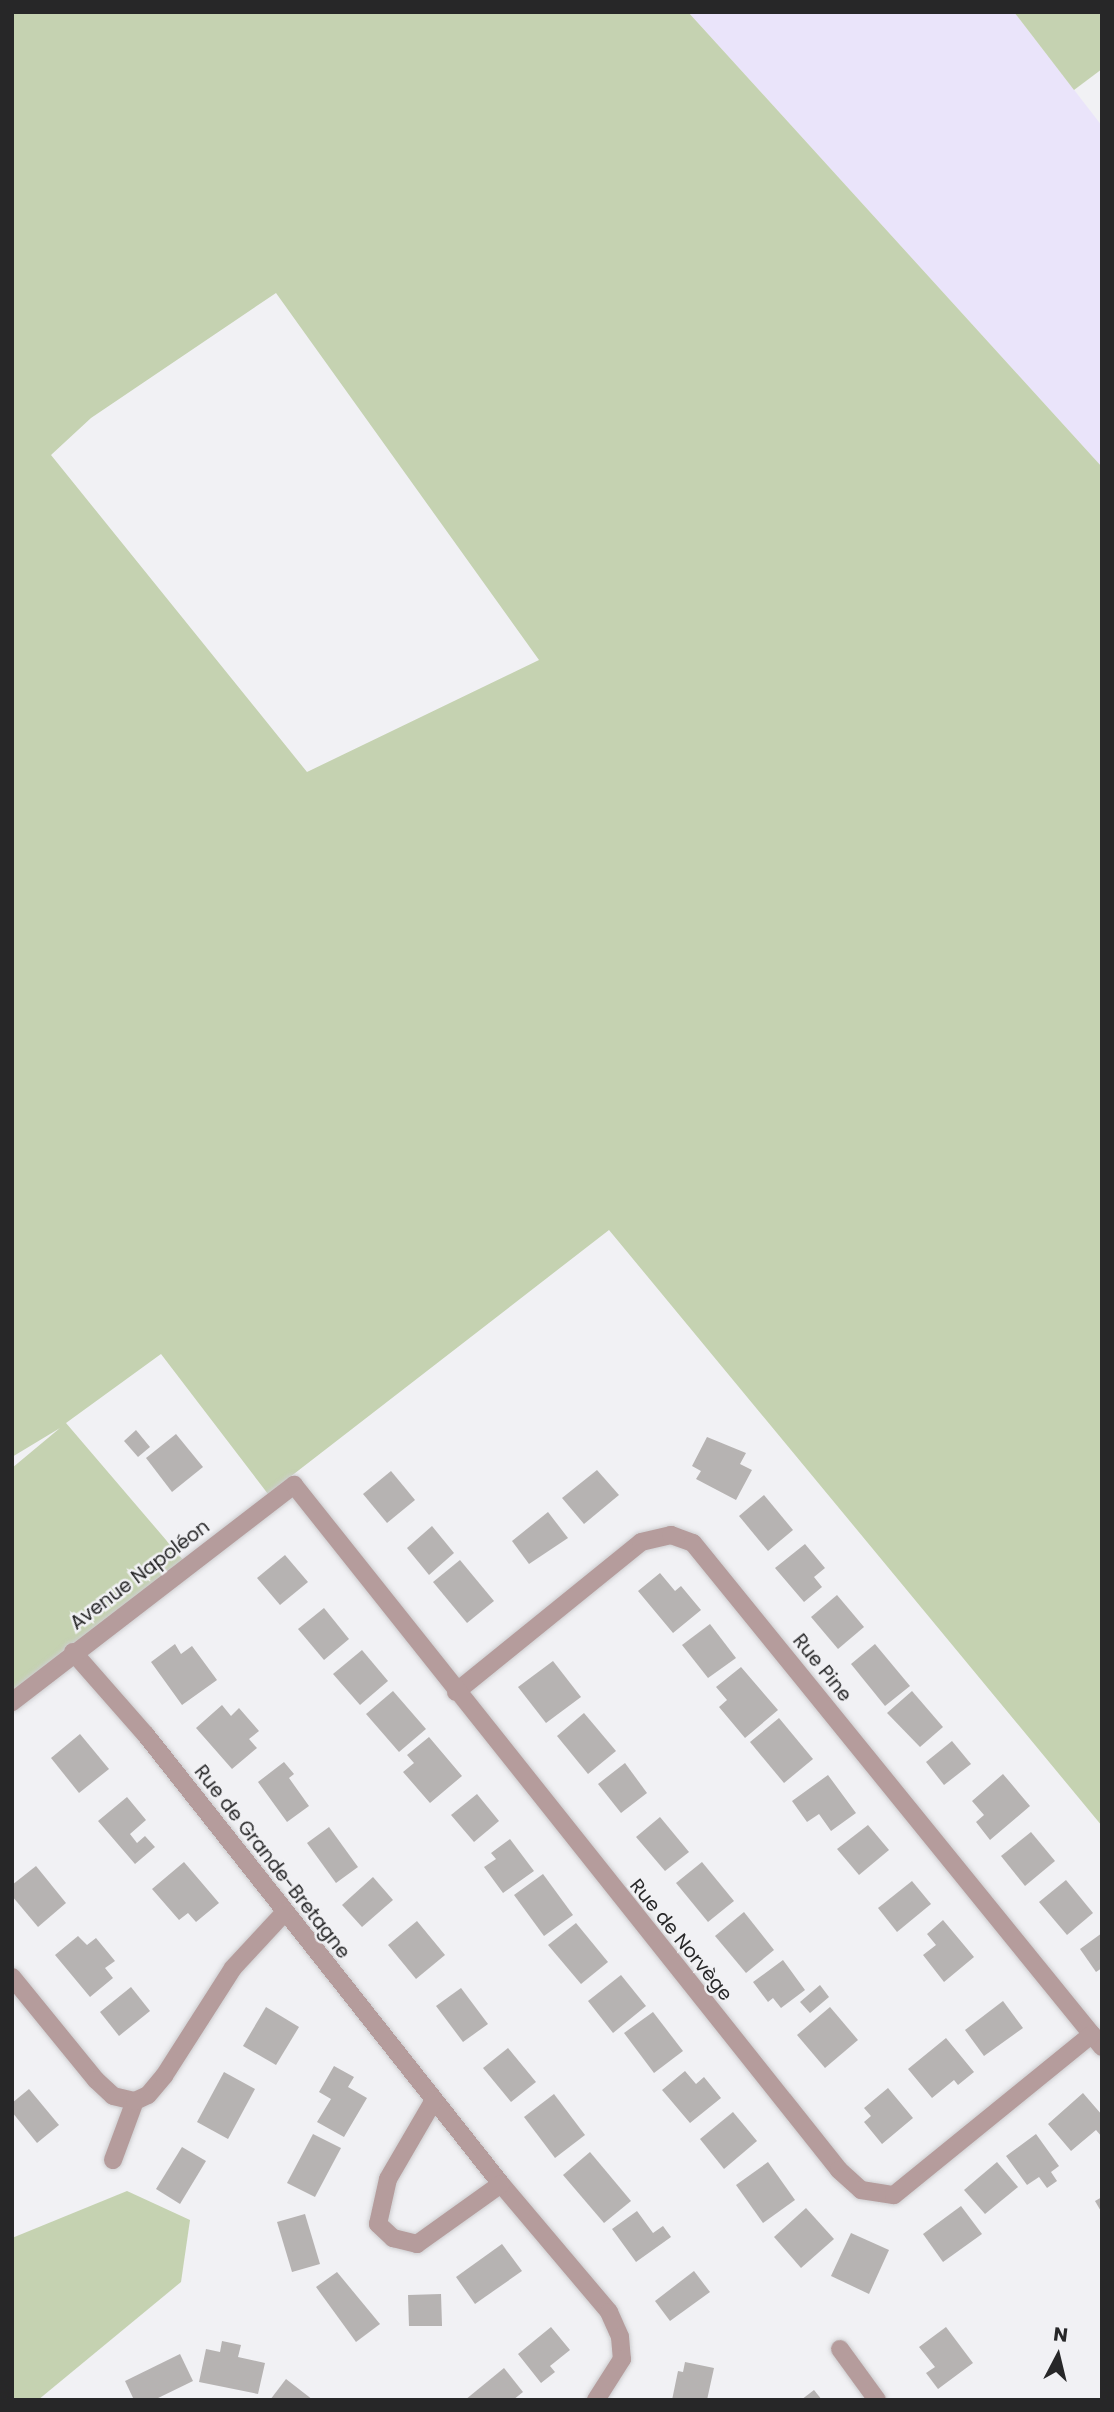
<!DOCTYPE html>
<html>
<head>
<meta charset="utf-8">
<style>
  body { margin:0 }
  #map { position:relative; width:1114px; height:2412px; overflow:hidden; background:#f1f1f4; font-family:Poppins,sans-serif }
  div>[style] { position:absolute }
  [style*='--x'] { left:calc(var(--x)*1px); top:calc(var(--y)*1px); width:calc(var(--w)*1px); rotate:calc(var(--a)*1deg) }
  .industrial>* { inset:0; background:#eae4fa }
  .green>* { inset:0; background:#c5d2b1 }
  .building>* { inset:0; background:#b6b3b2 }
  .roads { filter:drop-shadow(0 0 2px #cdcdcf) drop-shadow(0 0 2px #cdcdcf) }
  .street>* { height:18px; margin:-9px; padding:0 9px; transform-origin:9px; border-radius:9px; background:#b59c9c }
  span { translate:-50% -50%; white-space:nowrap; text-align:center; line-height:1.15; -webkit-text-stroke:5px #f1f1f4; paint-order:stroke }
  .street-label { font-size:19px; color:#272728 }
  .frame { position:absolute; inset:0; border:14px solid #272728; pointer-events:none }
  .north { position:absolute; left:1023px; top:2321px; width:70px; height:70px; -webkit-text-stroke:5px #f1f1f4; paint-order:stroke; rotate:7deg; font-size:19px; font-weight:700; line-height:28px; text-align:center; color:#272728 }
  .north::after { content:''; display:block; margin:auto; width:24px; height:32px; background:#272728; clip-path:polygon(50% 0,100% 100%,50% 72%,0 100%) }
</style>
</head>
<body>
<div id="map">
  <div class="industrial">
    <i style="clip-path:polygon(688px 12px,1014px 12px,1102px 126px,1102px 467px)"></i>
  </div>
  <div class="green">
    <i style="clip-path:polygon(evenodd,12px 12px,688px 12px,1102px 467px,1102px 1826px,609px 1230px,268px 1494px,161px 1354px,66px 1423px,184px 1561px,12px 1701px,12px 1468px,60px 1428px,12px 1457px,12px 12px,276px 293px,539px 660px,307px 772px,51px 455px,91px 418px,276px 293px)"></i>
    <i style="clip-path:polygon(1014px 12px,1102px 12px,1102px 69px,1074px 90px)"></i>
    <i style="clip-path:polygon(127px 2191px,190px 2220px,181px 2282px,38px 2400px,12px 2400px,12px 2238px)"></i>
  </div>
  <div class="building">
    <i style="clip-path:polygon(136px 1430px,150px 1447px,138px 1457px,124px 1441px)"></i>
    <i style="clip-path:polygon(176px 1434px,203px 1467px,172px 1492px,146px 1458px)"></i>
    <i style="clip-path:polygon(707px 1437px,746px 1453px,740px 1464px,752px 1470px,736px 1500px,696px 1479px,701px 1471px,692px 1466px)"></i>
    <i style="clip-path:polygon(597px 1470px,619px 1495px,584px 1524px,562px 1498px)"></i>
    <i style="clip-path:polygon(391px 1471px,415px 1500px,387px 1523px,363px 1494px)"></i>
    <i style="clip-path:polygon(764px 1495px,793px 1530px,768px 1551px,739px 1516px)"></i>
    <i style="clip-path:polygon(548px 1512px,568px 1538px,529px 1564px,512px 1541px)"></i>
    <i style="clip-path:polygon(432px 1526px,454px 1553px,429px 1575px,407px 1548px)"></i>
    <i style="clip-path:polygon(805px 1544px,825px 1568px,814px 1577px,822px 1587px,804px 1602px,775px 1568px)"></i>
    <i style="clip-path:polygon(285px 1555px,308px 1582px,280px 1605px,257px 1578px)"></i>
    <i style="clip-path:polygon(460px 1560px,494px 1601px,467px 1623px,433px 1582px)"></i>
    <i style="clip-path:polygon(660px 1573px,675px 1591px,681px 1586px,701px 1610px,673px 1633px,638px 1591px)"></i>
    <i style="clip-path:polygon(837px 1595px,864px 1627px,838px 1649px,811px 1617px)"></i>
    <i style="clip-path:polygon(324px 1608px,349px 1639px,324px 1660px,298px 1629px)"></i>
    <i style="clip-path:polygon(710px 1624px,736px 1658px,708px 1678px,682px 1645px)"></i>
    <i style="clip-path:polygon(175px 1644px,181px 1654px,192px 1646px,217px 1680px,182px 1705px,151px 1662px)"></i>
    <i style="clip-path:polygon(875px 1644px,910px 1686px,885px 1706px,851px 1664px)"></i>
    <i style="clip-path:polygon(362px 1650px,388px 1681px,360px 1705px,333px 1674px)"></i>
    <i style="clip-path:polygon(553px 1661px,581px 1697px,546px 1723px,518px 1687px)"></i>
    <i style="clip-path:polygon(741px 1667px,778px 1710px,745px 1738px,719px 1707px,727px 1700px,716px 1687px)"></i>
    <i style="clip-path:polygon(393px 1691px,426px 1729px,399px 1752px,366px 1714px)"></i>
    <i style="clip-path:polygon(912px 1691px,943px 1727px,920px 1747px,887px 1713px)"></i>
    <i style="clip-path:polygon(222px 1705px,231px 1716px,239px 1708px,259px 1731px,249px 1739px,257px 1748px,232px 1769px,196px 1728px)"></i>
    <i style="clip-path:polygon(584px 1713px,616px 1751px,588px 1774px,557px 1736px)"></i>
    <i style="clip-path:polygon(779px 1718px,813px 1759px,784px 1783px,750px 1742px)"></i>
    <i style="clip-path:polygon(80px 1734px,109px 1769px,79px 1793px,51px 1758px)"></i>
    <i style="clip-path:polygon(429px 1737px,462px 1776px,430px 1803px,403px 1772px,414px 1763px,407px 1755px)"></i>
    <i style="clip-path:polygon(952px 1741px,971px 1764px,944px 1785px,926px 1762px)"></i>
    <i style="clip-path:polygon(284px 1762px,294px 1774px,289px 1778px,309px 1806px,287px 1822px,258px 1782px)"></i>
    <i style="clip-path:polygon(625px 1763px,647px 1793px,621px 1813px,598px 1784px)"></i>
    <i style="clip-path:polygon(1003px 1774px,1030px 1806px,990px 1840px,976px 1822px,984px 1815px,972px 1801px)"></i>
    <i style="clip-path:polygon(828px 1775px,856px 1813px,831px 1831px,819px 1814px,807px 1822px,792px 1801px)"></i>
    <i style="clip-path:polygon(477px 1794px,499px 1821px,474px 1842px,451px 1815px)"></i>
    <i style="clip-path:polygon(127px 1797px,146px 1820px,130px 1834px,137px 1843px,145px 1836px,155px 1847px,135px 1864px,98px 1821px)"></i>
    <i style="clip-path:polygon(660px 1817px,689px 1852px,665px 1871px,636px 1837px)"></i>
    <i style="clip-path:polygon(868px 1825px,889px 1850px,859px 1875px,837px 1849px)"></i>
    <i style="clip-path:polygon(329px 1827px,358px 1867px,336px 1883px,307px 1843px)"></i>
    <i style="clip-path:polygon(1031px 1832px,1055px 1861px,1025px 1886px,1001px 1856px)"></i>
    <i style="clip-path:polygon(510px 1839px,534px 1871px,503px 1893px,484px 1867px,496px 1859px,491px 1853px)"></i>
    <i style="clip-path:polygon(184px 1862px,219px 1903px,196px 1922px,188px 1913px,179px 1920px,152px 1889px)"></i>
    <i style="clip-path:polygon(702px 1862px,734px 1901px,708px 1922px,676px 1883px)"></i>
    <i style="clip-path:polygon(36px 1866px,66px 1903px,38px 1927px,12px 1896px,12px 1885px)"></i>
    <i style="clip-path:polygon(543px 1874px,573px 1915px,544px 1936px,514px 1895px)"></i>
    <i style="clip-path:polygon(373px 1877px,393px 1900px,362px 1927px,342px 1905px)"></i>
    <i style="clip-path:polygon(1066px 1880px,1093px 1913px,1067px 1935px,1039px 1902px)"></i>
    <i style="clip-path:polygon(912px 1881px,931px 1904px,897px 1932px,878px 1908px)"></i>
    <i style="clip-path:polygon(744px 1912px,774px 1950px,746px 1973px,715px 1936px)"></i>
    <i style="clip-path:polygon(943px 1920px,974px 1957px,944px 1982px,923px 1955px,936px 1945px,927px 1934px)"></i>
    <i style="clip-path:polygon(417px 1921px,445px 1955px,416px 1979px,388px 1945px)"></i>
    <i style="clip-path:polygon(576px 1923px,608px 1962px,581px 1984px,548px 1945px)"></i>
    <i style="clip-path:polygon(1102px 1933px,1102px 1968px,1096px 1972px,1080px 1949px)"></i>
    <i style="clip-path:polygon(78px 1936px,87px 1945px,96px 1938px,115px 1961px,105px 1968px,113px 1978px,90px 1997px,55px 1955px)"></i>
    <i style="clip-path:polygon(783px 1960px,805px 1990px,781px 2008px,773px 1998px,768px 2002px,753px 1982px)"></i>
    <i style="clip-path:polygon(621px 1975px,646px 2006px,613px 2033px,588px 2001px)"></i>
    <i style="clip-path:polygon(820px 1985px,829px 1997px,810px 2013px,800px 2002px)"></i>
    <i style="clip-path:polygon(131px 1987px,150px 2011px,119px 2036px,100px 2012px)"></i>
    <i style="clip-path:polygon(461px 1988px,488px 2024px,463px 2042px,436px 2006px)"></i>
    <i style="clip-path:polygon(1003px 2001px,1023px 2028px,984px 2056px,965px 2030px)"></i>
    <i style="clip-path:polygon(266px 2007px,299px 2027px,276px 2065px,243px 2046px)"></i>
    <i style="clip-path:polygon(830px 2007px,858px 2040px,825px 2068px,797px 2035px)"></i>
    <i style="clip-path:polygon(653px 2012px,683px 2051px,654px 2073px,624px 2033px)"></i>
    <i style="clip-path:polygon(946px 2038px,974px 2072px,958px 2085px,954px 2080px,932px 2098px,908px 2069px)"></i>
    <i style="clip-path:polygon(508px 2048px,536px 2082px,511px 2102px,483px 2068px)"></i>
    <i style="clip-path:polygon(334px 2066px,354px 2077px,348px 2087px,367px 2098px,344px 2137px,317px 2122px,331px 2099px,319px 2092px)"></i>
    <i style="clip-path:polygon(685px 2071px,696px 2084px,704px 2077px,721px 2098px,690px 2123px,662px 2090px)"></i>
    <i style="clip-path:polygon(224px 2072px,255px 2089px,228px 2139px,197px 2122px)"></i>
    <i style="clip-path:polygon(888px 2088px,913px 2118px,882px 2144px,864px 2122px,871px 2116px,864px 2108px)"></i>
    <i style="clip-path:polygon(29px 2089px,59px 2125px,37px 2143px,12px 2112px,12px 2103px)"></i>
    <i style="clip-path:polygon(1083px 2093px,1102px 2115px,1102px 2137px,1096px 2130px,1071px 2151px,1048px 2124px)"></i>
    <i style="clip-path:polygon(554px 2094px,585px 2135px,555px 2158px,524px 2117px)"></i>
    <i style="clip-path:polygon(733px 2112px,757px 2141px,724px 2169px,700px 2139px)"></i>
    <i style="clip-path:polygon(313px 2134px,341px 2148px,315px 2197px,287px 2183px)"></i>
    <i style="clip-path:polygon(1036px 2134px,1059px 2166px,1051px 2172px,1057px 2181px,1047px 2188px,1039px 2177px,1027px 2185px,1006px 2156px)"></i>
    <i style="clip-path:polygon(182px 2147px,206px 2161px,180px 2204px,156px 2189px)"></i>
    <i style="clip-path:polygon(590px 2152px,631px 2201px,604px 2223px,563px 2175px)"></i>
    <i style="clip-path:polygon(768px 2162px,795px 2200px,763px 2223px,736px 2185px)"></i>
    <i style="clip-path:polygon(997px 2162px,1018px 2187px,985px 2214px,964px 2190px)"></i>
    <i style="clip-path:polygon(1102px 2197px,1102px 2213px,1095px 2201px)"></i>
    <i style="clip-path:polygon(961px 2206px,982px 2234px,943px 2262px,923px 2234px)"></i>
    <i style="clip-path:polygon(806px 2208px,834px 2239px,801px 2268px,774px 2237px)"></i>
    <i style="clip-path:polygon(637px 2211px,653px 2233px,663px 2226px,671px 2237px,636px 2262px,612px 2229px)"></i>
    <i style="clip-path:polygon(305px 2214px,320px 2264px,292px 2272px,277px 2222px)"></i>
    <i style="clip-path:polygon(851px 2233px,889px 2250px,869px 2294px,831px 2276px)"></i>
    <i style="clip-path:polygon(502px 2244px,522px 2271px,475px 2304px,456px 2277px)"></i>
    <i style="clip-path:polygon(694px 2271px,710px 2292px,670px 2321px,655px 2301px)"></i>
    <i style="clip-path:polygon(337px 2272px,380px 2324px,356px 2342px,316px 2287px)"></i>
    <i style="clip-path:polygon(441px 2294px,442px 2326px,409px 2326px,408px 2295px)"></i>
    <i style="clip-path:polygon(551px 2327px,570px 2350px,550px 2366px,555px 2372px,541px 2383px,518px 2354px)"></i>
    <i style="clip-path:polygon(946px 2327px,973px 2363px,938px 2389px,926px 2373px,935px 2367px,919px 2347px)"></i>
    <i style="clip-path:polygon(222px 2341px,241px 2345px,238px 2357px,265px 2363px,258px 2394px,199px 2382px,206px 2349px,220px 2352px)"></i>
    <i style="clip-path:polygon(180px 2354px,193px 2381px,154px 2400px,134px 2400px,125px 2381px)"></i>
    <i style="clip-path:polygon(685px 2362px,714px 2368px,707px 2400px,672px 2400px,678px 2371px,683px 2372px)"></i>
    <i style="clip-path:polygon(504px 2368px,523px 2392px,513px 2400px,465px 2400px)"></i>
    <i style="clip-path:polygon(286px 2379px,313px 2400px,270px 2400px)"></i>
    <i style="clip-path:polygon(814px 2390px,822px 2400px,801px 2400px)"></i>
  </div>
  <div class="roads">
    <div class="street">
      <i style="--x:73;--y:1652;--w:111;--a:48.7"></i>
      <i style="--x:146;--y:1735;--w:572;--a:51.67"></i>
      <i style="--x:501;--y:2184;--w:167;--a:49.8"></i>
      <i style="--x:609;--y:2312;--w:27;--a:66"></i>
      <i style="--x:620;--y:2337;--w:22;--a:85"></i>
      <i style="--x:622;--y:2359;--w:49;--a:122.4"></i>
      <i style="--x:456;--y:1692;--w:238;--a:-39"></i>
      <i style="--x:641;--y:1542;--w:31;--a:-13"></i>
      <i style="--x:671;--y:1535;--w:23;--a:20"></i>
      <i style="--x:693;--y:1543;--w:649;--a:50.94"></i>
      <i style="--x:12;--y:1702;--w:356;--a:-37.6"></i>
      <i style="--x:294;--y:1485;--w:875;--a:51.49"></i>
      <i style="--x:839;--y:2170;--w:30;--a:42"></i>
      <i style="--x:861;--y:2190;--w:33;--a:9"></i>
      <i style="--x:894;--y:2195;--w:255;--a:-39.1"></i>
      <i style="--x:12;--y:1977;--w:133;--a:50.8"></i>
      <i style="--x:96;--y:2080;--w:23;--a:43"></i>
      <i style="--x:113;--y:2096;--w:23;--a:13"></i>
      <i style="--x:434;--y:2100;--w:91;--a:120.2"></i>
      <i style="--x:388;--y:2179;--w:46;--a:102.5"></i>
      <i style="--x:378;--y:2224;--w:21;--a:43"></i>
      <i style="--x:393;--y:2238;--w:25;--a:14"></i>
      <i style="--x:417;--y:2244;--w:103;--a:-35.5"></i>
      <i style="--x:113;--y:2160;--w:63;--a:-69.6"></i>
      <i style="--x:135;--y:2101;--w:14;--a:-25"></i>
      <i style="--x:148;--y:2095;--w:25;--a:-50"></i>
      <i style="--x:164;--y:2076;--w:128;--a:-57.4"></i>
      <i style="--x:233;--y:1968;--w:76;--a:-47.1"></i>
      <i style="--x:840;--y:2349;--w:63;--a:54"></i>
    </div>
  </div>
  <div class="street-label">
    <span style="left:140px;top:1575px;rotate:-37deg">Avenue Napoléon</span>
    <span style="left:822px;top:1668px;rotate:51deg">Rue Pine</span>
    <span style="left:272px;top:1862px;rotate:52deg">Rue de Grande-Bretagne</span>
    <span style="left:681px;top:1940px;rotate:51deg">Rue de Norvège</span>
  </div>
  <div class="frame"></div>
  <div class="north">N</div>
</div>
</body>
</html>
